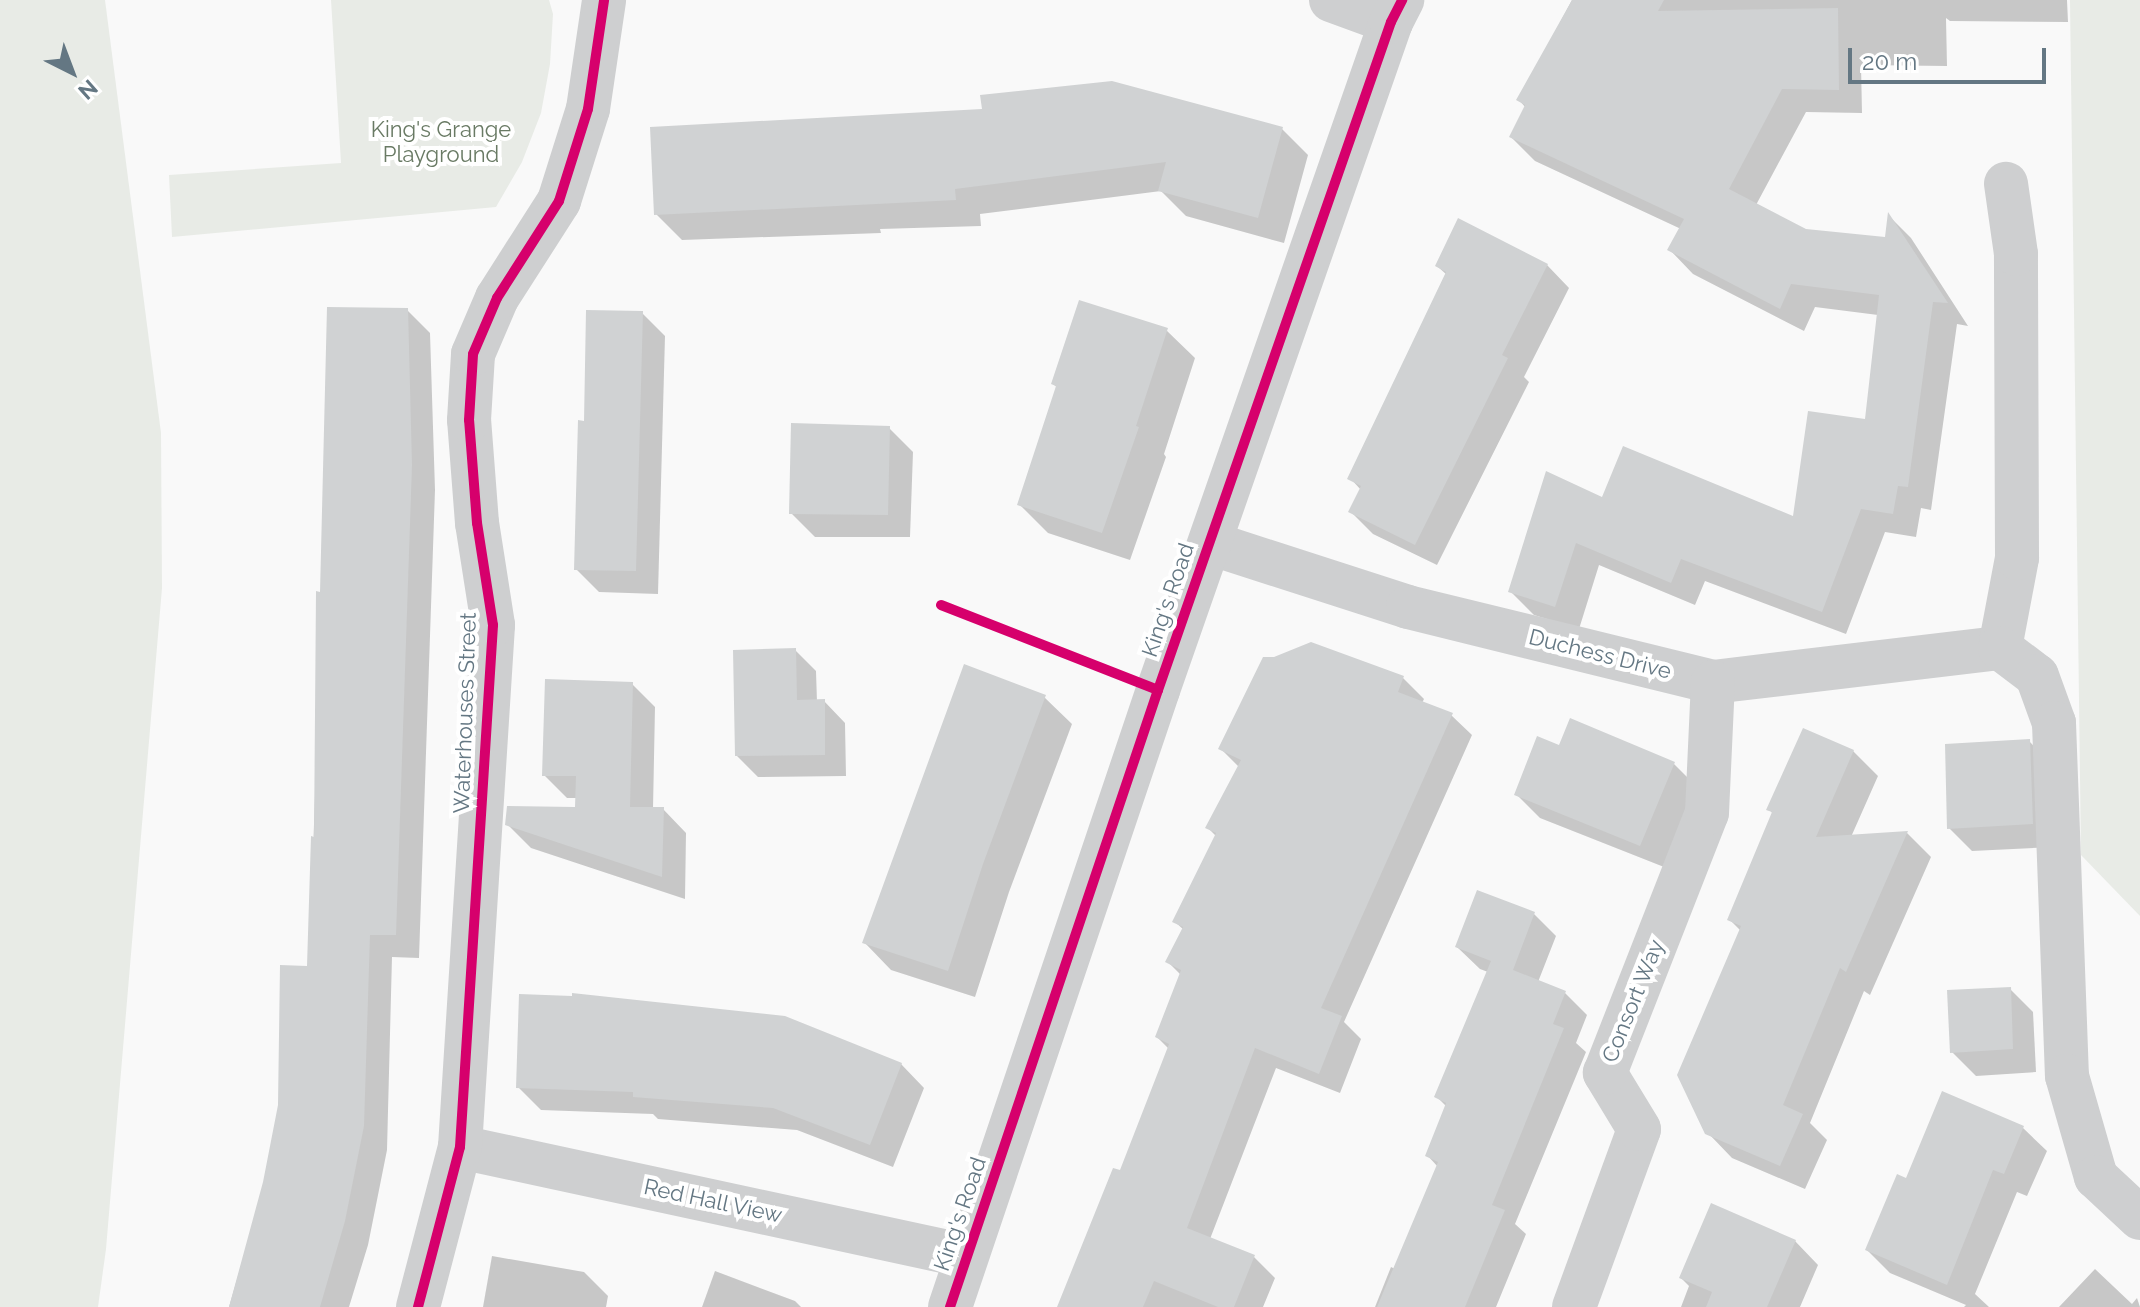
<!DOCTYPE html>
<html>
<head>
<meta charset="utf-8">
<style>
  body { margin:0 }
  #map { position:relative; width:2140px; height:1307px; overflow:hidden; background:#f9f9f9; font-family:Raleway,sans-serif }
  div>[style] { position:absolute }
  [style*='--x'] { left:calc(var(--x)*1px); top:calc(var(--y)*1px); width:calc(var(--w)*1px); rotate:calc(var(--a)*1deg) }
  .green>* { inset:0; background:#e8ebe6 }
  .shadow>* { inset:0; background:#0003 }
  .building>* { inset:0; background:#d0d2d3 }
  .minor>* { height:44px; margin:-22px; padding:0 22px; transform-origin:22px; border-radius:22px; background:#cecfd0 }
  .cycleway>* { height:10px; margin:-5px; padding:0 5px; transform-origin:5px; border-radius:5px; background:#d6006c }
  span { translate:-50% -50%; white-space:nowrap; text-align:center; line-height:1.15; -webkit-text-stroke:8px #fff; paint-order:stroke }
  .park-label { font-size:22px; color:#697a64 }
  .street-label { font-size:22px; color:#647783 }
  .north { position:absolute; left:32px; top:32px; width:80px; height:80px; -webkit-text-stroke:6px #fff; paint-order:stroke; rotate:138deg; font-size:22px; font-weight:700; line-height:32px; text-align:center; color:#647783 }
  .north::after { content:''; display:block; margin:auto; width:28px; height:36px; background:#647783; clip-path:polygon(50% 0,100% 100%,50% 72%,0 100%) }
  .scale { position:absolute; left:1848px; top:48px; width:198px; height:36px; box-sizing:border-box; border:4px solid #647783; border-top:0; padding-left:10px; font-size:24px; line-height:28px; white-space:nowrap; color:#647783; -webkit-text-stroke:6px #fff; paint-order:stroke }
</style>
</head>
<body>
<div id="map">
  <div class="green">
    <i style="clip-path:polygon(0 0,105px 0,161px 433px,162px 588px,106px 1249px,98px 1307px,0 1307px)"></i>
    <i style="clip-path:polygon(331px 0,549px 0,553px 14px,550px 64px,541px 113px,522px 162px,496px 207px,172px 237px,169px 175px,341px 163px)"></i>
    <i style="clip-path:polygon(2070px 0,2140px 0,2140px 916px,2081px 855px)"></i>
  </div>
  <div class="shadow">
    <i style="clip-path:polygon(1572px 0,2067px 0,2068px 22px,1950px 21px,1946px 18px,1947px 66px,1861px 65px,1862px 113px,1806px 112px,1756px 205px,1805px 231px,1887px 240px,1889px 216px,1911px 238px,1968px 326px,1957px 324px,1931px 510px,1921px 508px,1916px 537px,1885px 532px,1846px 634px,1705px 581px,1695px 605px,1599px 565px,1579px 629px,1534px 615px,1510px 591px,1603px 499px,1794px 519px,1867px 421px,1878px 315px,1815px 307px,1804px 331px,1693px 274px,1670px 250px,1681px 229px,1535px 161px,1511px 137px,1526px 108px,1519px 100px)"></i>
    <i style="clip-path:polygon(1282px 129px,1308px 155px,1284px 243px,1186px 216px,1161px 191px,980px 214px,981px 226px,880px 229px,881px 233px,682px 240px,656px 214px)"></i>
    <i style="clip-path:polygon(1547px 265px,1569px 288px,1524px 377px,1529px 382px,1437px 565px,1373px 534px,1351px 512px,1361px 490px,1350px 478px,1447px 275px,1437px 266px)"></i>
    <i style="clip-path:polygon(407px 310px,430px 333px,435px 490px,419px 958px,392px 957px,387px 1150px,368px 1245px,349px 1307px,229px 1307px,265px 1183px,309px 968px,322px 594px)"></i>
    <i style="clip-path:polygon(642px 313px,665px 336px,658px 594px,599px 592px,576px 569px,586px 423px)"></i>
    <i style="clip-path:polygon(1166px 330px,1195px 358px,1164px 454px,1166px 457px,1130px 560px,1048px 533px,1020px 505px,1058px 388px,1053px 384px)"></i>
    <i style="clip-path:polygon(889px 428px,913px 452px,910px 537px,815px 537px,791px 513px)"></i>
    <i style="clip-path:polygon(795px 650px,816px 671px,817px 702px,824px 701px,845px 723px,846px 776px,758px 777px,737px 756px)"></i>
    <i style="clip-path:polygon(1403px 678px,1424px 699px,1422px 703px,1451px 715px,1472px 735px,1344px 1022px,1361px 1039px,1340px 1093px,1276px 1068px,1210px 1239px,1254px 1257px,1275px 1278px,1263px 1307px,1059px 1307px,1121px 1173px,1169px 1049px,1157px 1037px,1181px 975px,1168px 962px,1184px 930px,1175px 922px,1217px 837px,1208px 828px,1239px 767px,1221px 749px)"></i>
    <i style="clip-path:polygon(632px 684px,655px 707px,653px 809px,663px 809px,686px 833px,685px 899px,531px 848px,507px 824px,577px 809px,577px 798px,567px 798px,544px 775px)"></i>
    <i style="clip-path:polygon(1044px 697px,1072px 724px,1009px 892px,975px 997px,891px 970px,864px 942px)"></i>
    <i style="clip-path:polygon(2029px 741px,2052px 765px,2055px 847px,1972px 851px,1949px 828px)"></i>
    <i style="clip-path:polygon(1560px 748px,1674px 764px,1697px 787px,1664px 867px,1540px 818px,1516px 794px)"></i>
    <i style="clip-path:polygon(1853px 751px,1878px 776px,1851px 837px,1907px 833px,1931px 857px,1870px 995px,1864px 991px,1810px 1123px,1827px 1140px,1805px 1189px,1732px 1158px,1707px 1132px,1741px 931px,1729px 919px,1773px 814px,1769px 809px)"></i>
    <i style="clip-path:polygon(1534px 914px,1556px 936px,1538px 982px,1565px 993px,1587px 1015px,1576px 1043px,1586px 1052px,1515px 1224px,1526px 1234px,1496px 1307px,1375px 1307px,1391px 1267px,1395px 1269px,1438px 1167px,1427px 1155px,1447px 1107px,1436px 1096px,1488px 972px,1480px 969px,1457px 947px)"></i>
    <i style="clip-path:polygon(2010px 989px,2033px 1012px,2036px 1072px,1976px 1076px,1952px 1052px)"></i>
    <i style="clip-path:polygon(901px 1064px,924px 1088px,893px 1167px,797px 1130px,658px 1119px,653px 1114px,541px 1110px,518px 1087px)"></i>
    <i style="clip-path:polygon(1944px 1094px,2023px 1128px,2047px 1151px,2027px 1196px,2017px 1192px,1975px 1294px,1989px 1307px,1964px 1307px,1966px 1305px,1890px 1273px,1867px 1250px,1907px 1181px)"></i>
    <i style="clip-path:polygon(1795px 1241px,1818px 1265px,1800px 1307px,1681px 1307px,1689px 1286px,1681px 1278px)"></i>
    <i style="clip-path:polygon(492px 1256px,584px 1272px,608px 1296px,606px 1307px,483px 1307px)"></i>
    <i style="clip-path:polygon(2095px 1269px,2132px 1304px,2137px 1298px,2140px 1307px,2059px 1307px)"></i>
    <i style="clip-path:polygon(715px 1271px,795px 1301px,801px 1307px,702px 1307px)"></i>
  </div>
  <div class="building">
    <i style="clip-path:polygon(1572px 0,1664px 0,1658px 11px,1838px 8px,1839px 90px,1782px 89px,1729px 189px,1806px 229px,1885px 237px,1888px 212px,1948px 303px,1933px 302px,1908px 487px,1898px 486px,1893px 514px,1861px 509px,1822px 612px,1681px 559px,1671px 583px,1576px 543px,1555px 607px,1508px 592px,1546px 471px,1602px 497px,1623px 446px,1793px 516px,1808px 411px,1865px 419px,1879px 295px,1791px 284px,1780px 309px,1667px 250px,1684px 219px,1509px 137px,1525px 105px,1516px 100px)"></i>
    <i style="clip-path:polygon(1112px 81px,1283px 127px,1258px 218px,1158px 191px,1166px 162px,955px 189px,956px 200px,654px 215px,650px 127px,982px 109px,980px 95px)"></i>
    <i style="clip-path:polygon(1458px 218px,1548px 264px,1502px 355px,1508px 358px,1415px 545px,1348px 512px,1361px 486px,1347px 479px,1446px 272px,1435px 266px)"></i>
    <i style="clip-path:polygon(1079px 300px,1168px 328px,1136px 426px,1139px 427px,1102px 533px,1017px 505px,1056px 386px,1051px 384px)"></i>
    <i style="clip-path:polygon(327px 307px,408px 308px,412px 465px,396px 935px,370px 935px,364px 1126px,345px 1221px,320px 1307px,229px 1307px,263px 1182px,278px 1105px,280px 965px,307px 966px,311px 836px,314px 837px,316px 591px,320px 592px)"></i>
    <i style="clip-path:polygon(586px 310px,643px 311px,636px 571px,574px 570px,578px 420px,584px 421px)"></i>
    <i style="clip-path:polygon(791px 423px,890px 426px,888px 515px,789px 514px)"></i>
    <i style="clip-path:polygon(1311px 642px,1404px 676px,1398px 692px,1453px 713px,1321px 1008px,1342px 1016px,1319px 1074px,1255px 1048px,1187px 1228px,1255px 1255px,1234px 1307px,1218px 1307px,1154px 1281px,1143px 1307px,1057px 1307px,1113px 1168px,1120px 1170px,1169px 1044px,1155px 1037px,1181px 970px,1165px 962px,1183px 927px,1172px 922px,1216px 833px,1205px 828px,1241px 760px,1218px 749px,1263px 657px,1274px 657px)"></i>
    <i style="clip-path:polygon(796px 648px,797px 700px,825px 699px,825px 755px,735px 756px,733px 650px)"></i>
    <i style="clip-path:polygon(964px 664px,1046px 695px,983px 864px,948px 971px,862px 943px)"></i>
    <i style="clip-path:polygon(545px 679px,633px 682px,630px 807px,664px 807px,662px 877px,505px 825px,507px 806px,575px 807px,576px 776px,542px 776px)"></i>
    <i style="clip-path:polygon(1570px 718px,1675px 762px,1640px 846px,1514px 795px,1537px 736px,1559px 745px)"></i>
    <i style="clip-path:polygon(1803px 728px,1854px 750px,1816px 837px,1908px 831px,1846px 972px,1840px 968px,1783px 1105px,1803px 1114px,1780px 1166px,1705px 1134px,1677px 1075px,1741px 926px,1727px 920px,1772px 812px,1766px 810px)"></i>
    <i style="clip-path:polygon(2030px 739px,2033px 824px,1947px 829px,1945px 744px)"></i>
    <i style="clip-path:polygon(1477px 890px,1535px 912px,1513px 970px,1566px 991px,1553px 1024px,1564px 1028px,1492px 1205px,1505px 1210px,1465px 1307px,1377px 1307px,1438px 1162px,1425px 1156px,1446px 1103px,1434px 1097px,1491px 961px,1455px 947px)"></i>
    <i style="clip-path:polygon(2011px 987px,2013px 1049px,1950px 1053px,1947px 990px)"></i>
    <i style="clip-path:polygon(572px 993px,785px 1016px,902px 1063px,870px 1145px,773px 1108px,633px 1097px,633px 1092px,516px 1088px,519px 994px,572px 996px)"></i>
    <i style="clip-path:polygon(1942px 1091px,2024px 1126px,2004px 1174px,1993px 1170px,1947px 1285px,1865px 1250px,1897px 1174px,1906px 1178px)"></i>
    <i style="clip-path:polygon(1711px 1203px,1796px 1240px,1767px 1307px,1706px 1307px,1712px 1292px,1679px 1278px)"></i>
  </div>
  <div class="minor">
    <i style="--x:1331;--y:0;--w:64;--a:20.1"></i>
    <i style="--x:1210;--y:543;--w:208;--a:17.9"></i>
    <i style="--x:1408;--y:607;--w:314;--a:13.8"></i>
    <i style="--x:1713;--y:682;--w:289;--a:-6.8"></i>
    <i style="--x:2000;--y:648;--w:92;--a:-79.3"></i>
    <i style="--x:2017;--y:558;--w:304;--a:-90.2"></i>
    <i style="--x:2016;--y:254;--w:71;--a:-98.1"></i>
    <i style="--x:2000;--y:648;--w:46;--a:37.1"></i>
    <i style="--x:2037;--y:676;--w:50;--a:70.1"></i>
    <i style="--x:2054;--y:723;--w:353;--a:87.9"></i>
    <i style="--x:2067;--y:1076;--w:105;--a:74"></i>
    <i style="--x:2096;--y:1177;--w:60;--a:43"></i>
    <i style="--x:460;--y:1147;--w:518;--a:12.16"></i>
    <i style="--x:418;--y:1307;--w:165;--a:-75.3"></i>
    <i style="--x:460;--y:1147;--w:523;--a:-86.38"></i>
    <i style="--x:493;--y:625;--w:103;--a:-98.9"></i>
    <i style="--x:477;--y:523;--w:103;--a:-94.4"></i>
    <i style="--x:469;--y:420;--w:66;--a:-86.5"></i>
    <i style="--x:473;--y:354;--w:61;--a:-66.8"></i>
    <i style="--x:497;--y:298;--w:115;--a:-57.4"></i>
    <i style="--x:559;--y:201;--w:96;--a:-72.5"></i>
    <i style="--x:588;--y:109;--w:110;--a:-81.6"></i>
    <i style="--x:950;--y:1307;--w:651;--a:-71.37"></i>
    <i style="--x:1158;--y:690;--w:707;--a:-70.77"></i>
    <i style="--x:1391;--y:22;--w:25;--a:-63"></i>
    <i style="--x:1574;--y:1307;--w:189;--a:-69.9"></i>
    <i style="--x:1639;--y:1129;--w:66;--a:-121.3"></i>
    <i style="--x:1605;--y:1073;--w:279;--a:-68.6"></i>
    <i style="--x:1707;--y:813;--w:131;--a:-87.4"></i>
  </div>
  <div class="cycleway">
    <i style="--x:941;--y:605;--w:233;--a:21.4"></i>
    <i style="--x:418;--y:1307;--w:165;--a:-75.3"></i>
    <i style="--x:460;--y:1147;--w:523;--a:-86.38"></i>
    <i style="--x:493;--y:625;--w:103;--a:-98.9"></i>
    <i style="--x:477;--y:523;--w:103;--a:-94.4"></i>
    <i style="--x:469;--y:420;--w:66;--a:-86.5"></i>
    <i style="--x:473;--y:354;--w:61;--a:-66.8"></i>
    <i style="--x:497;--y:298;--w:115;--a:-57.4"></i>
    <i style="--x:559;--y:201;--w:96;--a:-72.5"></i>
    <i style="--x:588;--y:109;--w:110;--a:-81.6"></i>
    <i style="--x:950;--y:1307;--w:651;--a:-71.37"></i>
    <i style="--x:1158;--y:690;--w:707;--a:-70.77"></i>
    <i style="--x:1391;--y:22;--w:25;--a:-63"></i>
  </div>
  <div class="park-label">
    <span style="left:441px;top:142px">King's Grange<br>Playground</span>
  </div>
  <div class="street-label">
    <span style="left:1168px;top:600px;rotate:-71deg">King's Road</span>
    <span style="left:1600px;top:654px;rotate:14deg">Duchess Drive</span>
    <span style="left:465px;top:713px;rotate:-88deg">Waterhouses Street</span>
    <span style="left:1633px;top:1001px;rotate:-68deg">Consort Way</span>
    <span style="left:713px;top:1201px;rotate:12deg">Red Hall View</span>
    <span style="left:960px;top:1214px;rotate:-71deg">King's Road</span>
  </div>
  <div class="north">N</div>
  <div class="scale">20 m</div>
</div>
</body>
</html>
